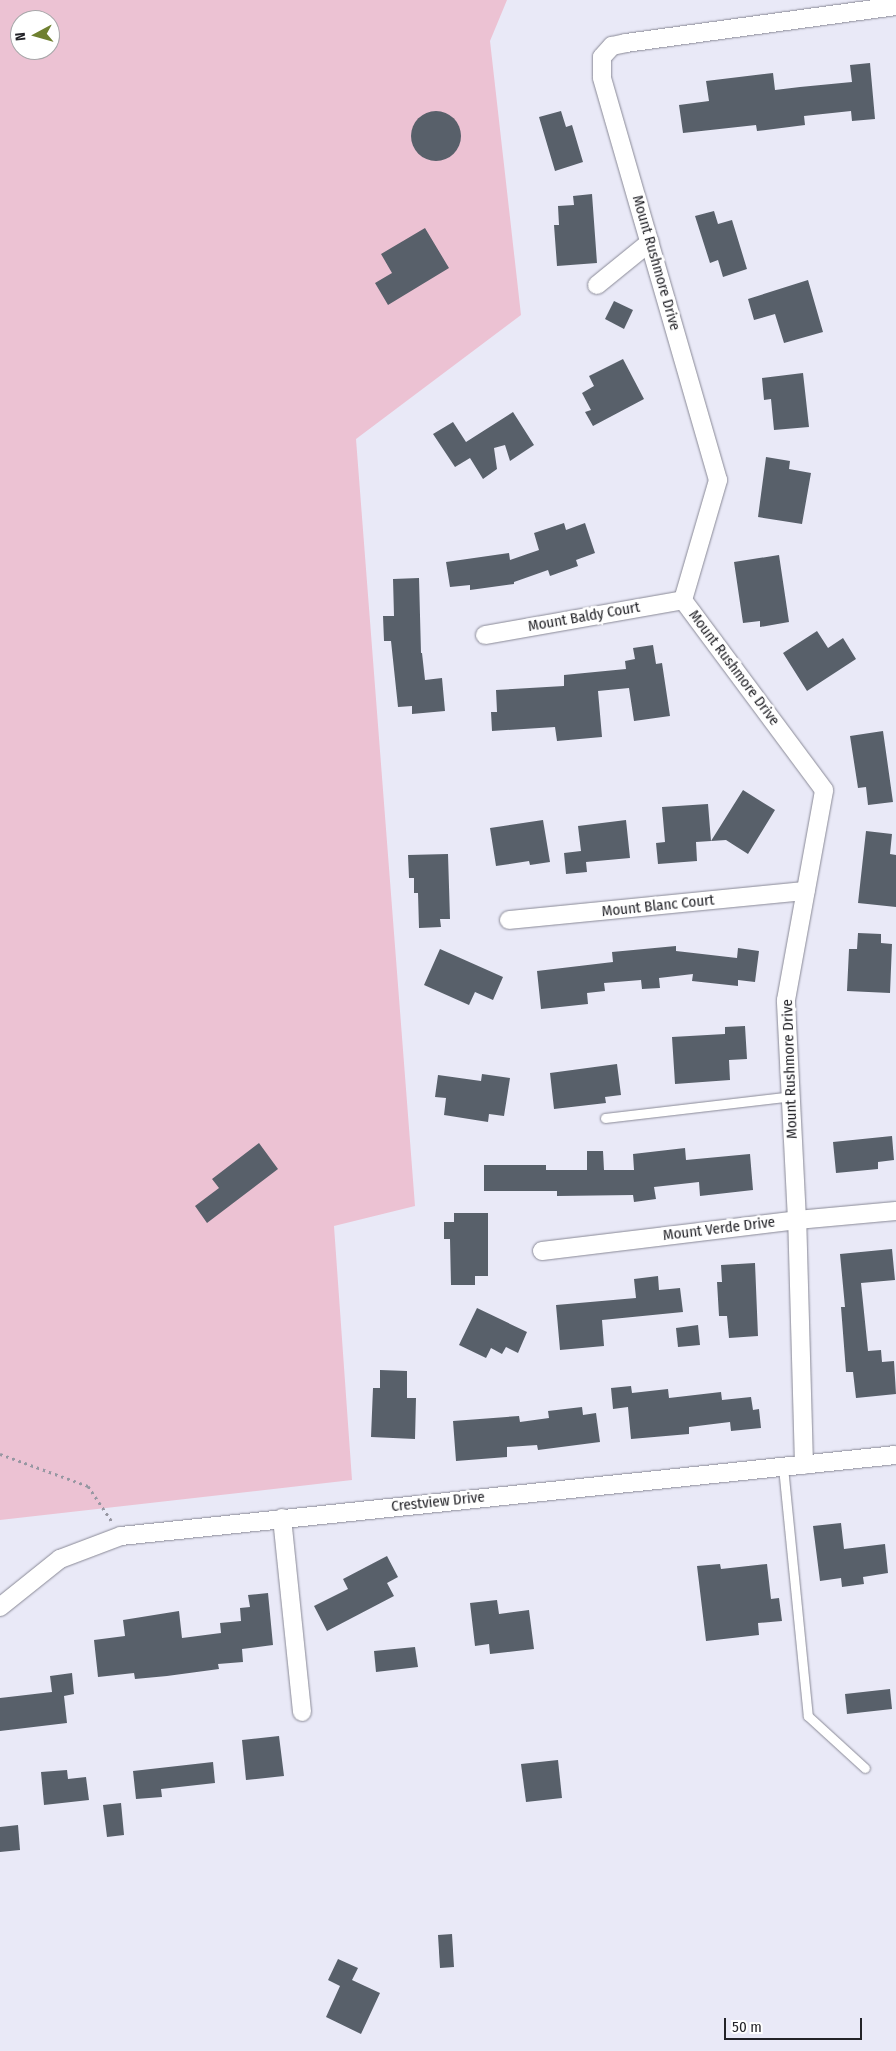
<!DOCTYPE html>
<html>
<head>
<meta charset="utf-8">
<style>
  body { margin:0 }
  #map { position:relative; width:896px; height:2051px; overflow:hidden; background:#e9e9f7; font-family:"Fira Sans Condensed",sans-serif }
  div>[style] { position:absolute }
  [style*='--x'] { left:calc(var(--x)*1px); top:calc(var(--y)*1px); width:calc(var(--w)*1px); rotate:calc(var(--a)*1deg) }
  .green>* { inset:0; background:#ecc2d3 }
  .building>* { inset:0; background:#58606a }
  .round { border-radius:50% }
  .path>* { height:3px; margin-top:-1.5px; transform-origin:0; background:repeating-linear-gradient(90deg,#9797a2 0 2.5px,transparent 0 6.5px) }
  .roads { filter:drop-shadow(0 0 1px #898996) drop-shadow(0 0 1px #898996) }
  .service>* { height:9px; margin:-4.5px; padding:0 4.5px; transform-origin:4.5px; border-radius:4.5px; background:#fff }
  .minor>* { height:18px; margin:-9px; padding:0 9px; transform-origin:9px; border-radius:9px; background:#fff }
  span { translate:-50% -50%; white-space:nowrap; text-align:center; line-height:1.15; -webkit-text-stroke:5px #fff; paint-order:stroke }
  .street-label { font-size:15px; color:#232328 }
  .north { position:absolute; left:10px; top:10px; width:50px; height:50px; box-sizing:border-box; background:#fff; border:1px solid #a7a7a9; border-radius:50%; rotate:264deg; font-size:14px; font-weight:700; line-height:20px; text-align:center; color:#232328 }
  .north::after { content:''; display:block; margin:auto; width:18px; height:22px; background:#6f8030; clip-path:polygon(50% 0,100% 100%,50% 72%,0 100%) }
  .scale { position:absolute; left:724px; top:2018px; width:138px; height:22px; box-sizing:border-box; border:2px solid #232328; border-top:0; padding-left:6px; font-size:15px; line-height:18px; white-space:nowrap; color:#232328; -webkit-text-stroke:4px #fff; paint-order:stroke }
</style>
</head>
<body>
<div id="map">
  <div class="green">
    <i style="clip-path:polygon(evenodd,0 0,507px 0,490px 41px,521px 315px,356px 439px,415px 1206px,334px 1226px,352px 1480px,0 1520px,0 0,20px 20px,50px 20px,50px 50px,20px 50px,20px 20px)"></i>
  </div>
  <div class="building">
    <i style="clip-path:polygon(870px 63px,875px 119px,852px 121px,851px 111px,804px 116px,805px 125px,757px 131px,756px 125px,683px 133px,679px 105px,709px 101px,706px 81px,773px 73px,775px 90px,800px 87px,852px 82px,850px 65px)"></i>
    <i class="round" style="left:411px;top:111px;width:50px;height:50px"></i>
    <i style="clip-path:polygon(561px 111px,566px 127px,572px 125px,583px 162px,555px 171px,539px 117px)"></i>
    <i style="clip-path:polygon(592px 194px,597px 263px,557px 266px,554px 225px,559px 225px,558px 206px,574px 205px,573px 196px)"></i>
    <i style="clip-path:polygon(714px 211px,718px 224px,732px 220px,747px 269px,723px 277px,718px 260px,710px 263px,695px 216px)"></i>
    <i style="clip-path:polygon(425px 228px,449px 268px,388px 305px,375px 283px,392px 273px,381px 254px)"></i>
    <i style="clip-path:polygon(808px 280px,823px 332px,784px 343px,775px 314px,754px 320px,748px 299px)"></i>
    <i style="clip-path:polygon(614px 301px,633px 310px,624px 329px,605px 319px)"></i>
    <i style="clip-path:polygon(623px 359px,644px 399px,593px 426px,585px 412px,591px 410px,582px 393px,594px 386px,589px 376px)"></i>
    <i style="clip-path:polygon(803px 373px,809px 427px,774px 430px,771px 399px,764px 400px,762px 378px)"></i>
    <i style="clip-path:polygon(513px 412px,534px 445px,510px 461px,505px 445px,494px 448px,497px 469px,483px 479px,470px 458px,455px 467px,433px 434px,453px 422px,466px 442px)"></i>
    <i style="clip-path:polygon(766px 457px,790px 461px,789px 469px,811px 473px,802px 524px,758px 517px)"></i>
    <i style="clip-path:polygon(564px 523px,566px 530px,585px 523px,595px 553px,576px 560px,578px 566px,550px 576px,548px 570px,514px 582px,514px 584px,470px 590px,470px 585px,450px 587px,446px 562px,509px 553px,510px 560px,539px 550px,534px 533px)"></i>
    <i style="clip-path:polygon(779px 555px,789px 622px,760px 627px,760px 621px,743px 623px,734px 562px)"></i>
    <i style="clip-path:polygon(419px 578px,421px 653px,422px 653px,425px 680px,442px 678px,445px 711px,412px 714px,412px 706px,398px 707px,391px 641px,384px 641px,383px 616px,394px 616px,393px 579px)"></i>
    <i style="clip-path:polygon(817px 631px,828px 648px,843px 638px,856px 659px,807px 691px,783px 653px)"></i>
    <i style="clip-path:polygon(653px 645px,656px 664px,662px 663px,670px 716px,634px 721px,629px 688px,598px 691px,602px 737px,557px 741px,555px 727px,492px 731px,491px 712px,497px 712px,496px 690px,564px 686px,564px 675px,626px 669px,625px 661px,635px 659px,633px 648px)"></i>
    <i style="clip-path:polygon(883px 731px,893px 802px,868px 805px,866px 787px,858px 788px,850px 736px)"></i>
    <i style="clip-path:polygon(743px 790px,775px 810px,748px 854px,726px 840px,711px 841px)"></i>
    <i style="clip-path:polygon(708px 804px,711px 841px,696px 842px,697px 861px,658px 864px,656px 843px,665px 842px,662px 807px)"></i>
    <i style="clip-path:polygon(543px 820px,550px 862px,530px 865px,529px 861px,496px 866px,490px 828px)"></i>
    <i style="clip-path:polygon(626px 820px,630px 858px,586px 862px,587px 872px,566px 874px,564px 853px,581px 851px,578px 826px)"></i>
    <i style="clip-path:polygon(866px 831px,892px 834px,890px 854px,896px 855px,896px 907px,858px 903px)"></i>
    <i style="clip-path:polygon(448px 854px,450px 919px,440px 919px,441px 927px,419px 928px,418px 893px,414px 893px,414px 878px,409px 878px,408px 855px)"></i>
    <i style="clip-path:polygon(858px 933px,881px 934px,881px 943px,892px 944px,890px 993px,847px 991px,849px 949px,857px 949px)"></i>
    <i style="clip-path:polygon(676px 946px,676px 951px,737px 958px,738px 948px,759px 951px,755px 982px,738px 980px,738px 986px,692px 981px,693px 974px,659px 978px,660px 988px,642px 989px,641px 980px,604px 983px,605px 991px,587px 993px,588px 1004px,541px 1009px,537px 971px,613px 962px,612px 952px)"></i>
    <i style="clip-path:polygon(440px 949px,503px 977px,493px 1000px,475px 992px,469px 1005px,424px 985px)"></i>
    <i style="clip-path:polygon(745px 1026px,747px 1059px,729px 1060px,730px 1080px,675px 1084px,672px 1037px,725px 1034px,725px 1027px)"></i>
    <i style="clip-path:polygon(617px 1064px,621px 1095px,605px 1097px,606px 1103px,554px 1109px,550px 1073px)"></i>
    <i style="clip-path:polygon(482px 1074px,510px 1078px,504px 1116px,489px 1114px,488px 1122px,444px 1115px,446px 1098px,435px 1097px,438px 1075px,481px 1081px)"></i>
    <i style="clip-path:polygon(892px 1136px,894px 1160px,878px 1162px,878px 1169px,836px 1173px,833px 1142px)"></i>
    <i style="clip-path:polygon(259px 1143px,278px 1169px,207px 1223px,195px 1206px,219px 1188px,212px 1179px)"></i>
    <i style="clip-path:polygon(685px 1148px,686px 1160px,750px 1154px,753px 1190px,700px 1196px,699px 1182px,654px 1187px,656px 1199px,634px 1202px,633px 1195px,557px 1196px,557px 1191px,484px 1191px,484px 1165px,546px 1165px,546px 1170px,587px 1170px,587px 1151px,603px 1151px,604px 1170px,634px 1170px,633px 1154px)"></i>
    <i style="clip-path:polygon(454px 1213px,488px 1213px,488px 1276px,475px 1276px,475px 1285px,451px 1285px,450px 1239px,444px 1239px,444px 1222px,454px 1222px)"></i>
    <i style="clip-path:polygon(892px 1249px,895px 1280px,861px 1283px,868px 1351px,881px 1350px,882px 1362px,894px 1361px,896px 1394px,856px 1398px,853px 1372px,846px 1372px,841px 1307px,845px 1307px,840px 1254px)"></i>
    <i style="clip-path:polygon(755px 1263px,758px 1336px,729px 1338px,727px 1316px,719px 1316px,717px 1282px,722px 1282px,721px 1265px)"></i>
    <i style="clip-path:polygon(658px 1276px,659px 1290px,680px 1288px,683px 1312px,602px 1320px,604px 1346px,560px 1350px,556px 1305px,636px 1298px,634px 1279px)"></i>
    <i style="clip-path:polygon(477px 1308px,527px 1332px,518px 1353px,506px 1347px,502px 1354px,491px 1348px,486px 1358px,459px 1345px)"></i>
    <i style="clip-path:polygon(698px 1325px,700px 1345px,678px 1347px,676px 1328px)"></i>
    <i style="clip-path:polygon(380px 1370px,407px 1371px,407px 1398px,416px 1398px,415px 1439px,371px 1437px,373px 1388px,380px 1388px)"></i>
    <i style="clip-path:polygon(631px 1386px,632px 1393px,668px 1389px,669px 1398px,721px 1392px,722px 1400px,751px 1397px,753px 1410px,759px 1409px,761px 1428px,731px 1431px,730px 1422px,689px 1427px,689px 1434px,631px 1439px,628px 1407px,613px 1409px,611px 1388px)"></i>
    <i style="clip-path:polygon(582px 1407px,583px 1415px,596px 1413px,600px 1442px,538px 1450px,537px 1445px,507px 1447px,507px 1457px,456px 1461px,453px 1421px,519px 1416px,520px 1422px,549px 1418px,548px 1411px)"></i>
    <i style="clip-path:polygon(841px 1523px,844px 1549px,885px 1544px,888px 1573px,863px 1577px,864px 1584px,842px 1587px,841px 1578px,820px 1581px,813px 1526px)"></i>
    <i style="clip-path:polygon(387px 1556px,398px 1577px,387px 1583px,394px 1596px,327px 1631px,314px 1606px,348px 1589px,343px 1579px)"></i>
    <i style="clip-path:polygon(720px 1564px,721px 1569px,767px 1564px,771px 1599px,779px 1598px,782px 1621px,758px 1623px,759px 1635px,706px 1641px,697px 1566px)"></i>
    <i style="clip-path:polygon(268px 1593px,273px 1645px,242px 1649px,243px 1662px,218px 1664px,219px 1669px,167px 1676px,135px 1679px,134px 1673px,98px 1677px,94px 1640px,125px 1636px,123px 1620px,179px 1611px,182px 1638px,221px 1633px,220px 1623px,241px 1621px,240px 1608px,250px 1607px,248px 1595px)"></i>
    <i style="clip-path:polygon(497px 1600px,499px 1614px,529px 1610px,534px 1649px,490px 1654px,489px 1644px,475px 1646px,470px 1603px)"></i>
    <i style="clip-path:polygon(415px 1647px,418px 1667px,376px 1672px,374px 1651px)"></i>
    <i style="clip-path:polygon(72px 1673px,74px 1694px,64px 1696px,67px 1723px,0 1731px,0 1698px,52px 1692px,50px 1676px)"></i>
    <i style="clip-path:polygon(890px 1689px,892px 1709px,847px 1714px,845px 1694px)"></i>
    <i style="clip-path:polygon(279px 1736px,284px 1776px,246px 1780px,242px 1740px)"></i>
    <i style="clip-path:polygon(558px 1760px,562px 1798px,526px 1802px,521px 1764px)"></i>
    <i style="clip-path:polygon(213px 1762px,215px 1783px,161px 1789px,162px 1797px,136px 1799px,133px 1771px)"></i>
    <i style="clip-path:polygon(67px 1770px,68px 1779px,86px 1777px,89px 1800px,44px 1805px,41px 1772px)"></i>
    <i style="clip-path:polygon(121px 1803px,124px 1835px,107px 1837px,103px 1805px)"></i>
    <i style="clip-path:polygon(18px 1825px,20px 1850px,0 1852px,0 1827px)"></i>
    <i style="clip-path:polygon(452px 1934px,454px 1967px,440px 1968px,438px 1935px)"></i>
    <i style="clip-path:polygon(338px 1959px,358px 1968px,352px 1980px,380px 1993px,361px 2034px,326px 2017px,340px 1986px,328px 1980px)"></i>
  </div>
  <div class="path">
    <i style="--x:0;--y:1454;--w:94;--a:20"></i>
    <i style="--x:88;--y:1486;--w:45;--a:56"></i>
  </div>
  <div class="roads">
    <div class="service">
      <i style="--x:605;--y:1118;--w:187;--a:-6.7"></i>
      <i style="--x:783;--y:1467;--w:250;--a:84.3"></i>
      <i style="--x:808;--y:1716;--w:77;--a:42.4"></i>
    </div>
    <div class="minor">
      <i style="--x:597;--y:285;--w:68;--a:-39.1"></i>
      <i style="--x:485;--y:635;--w:201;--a:-10"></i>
      <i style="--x:509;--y:920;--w:298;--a:-5.6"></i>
      <i style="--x:542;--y:1251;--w:257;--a:-6.9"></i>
      <i style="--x:797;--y:1220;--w:99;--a:-5.2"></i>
      <i style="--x:804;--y:1465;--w:245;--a:-91.6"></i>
      <i style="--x:797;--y:1220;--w:220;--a:-92.9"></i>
      <i style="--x:786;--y:1000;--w:213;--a:-79.7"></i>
      <i style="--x:824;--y:790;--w:237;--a:-126.6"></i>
      <i style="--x:683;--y:600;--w:125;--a:-73.7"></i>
      <i style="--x:718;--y:480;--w:419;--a:-106.1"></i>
      <i style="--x:602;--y:77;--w:20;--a:-90"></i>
      <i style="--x:602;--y:57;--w:15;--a:-48"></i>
      <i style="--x:612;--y:46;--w:14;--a:-12"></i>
      <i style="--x:626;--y:43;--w:273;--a:-7.8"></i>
      <i style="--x:282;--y:1518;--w:195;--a:84.1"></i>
      <i style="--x:0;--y:1607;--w:77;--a:-38.7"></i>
      <i style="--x:60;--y:1559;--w:65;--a:-20.7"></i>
      <i style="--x:121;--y:1536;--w:779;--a:-5.97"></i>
    </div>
  </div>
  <div class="street-label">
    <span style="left:656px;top:263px;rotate:74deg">Mount Rushmore Drive</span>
    <span style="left:584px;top:617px;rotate:-10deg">Mount Baldy Court</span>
    <span style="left:734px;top:668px;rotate:53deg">Mount Rushmore Drive</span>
    <span style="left:658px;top:906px;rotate:-6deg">Mount Blanc Court</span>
    <span style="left:790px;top:1069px;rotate:-92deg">Mount Rushmore Drive</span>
    <span style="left:719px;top:1229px;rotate:-7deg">Mount Verde Drive</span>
    <span style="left:438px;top:1502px;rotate:-6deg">Crestview Drive</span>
  </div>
  <div class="north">N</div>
  <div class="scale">50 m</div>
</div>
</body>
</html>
